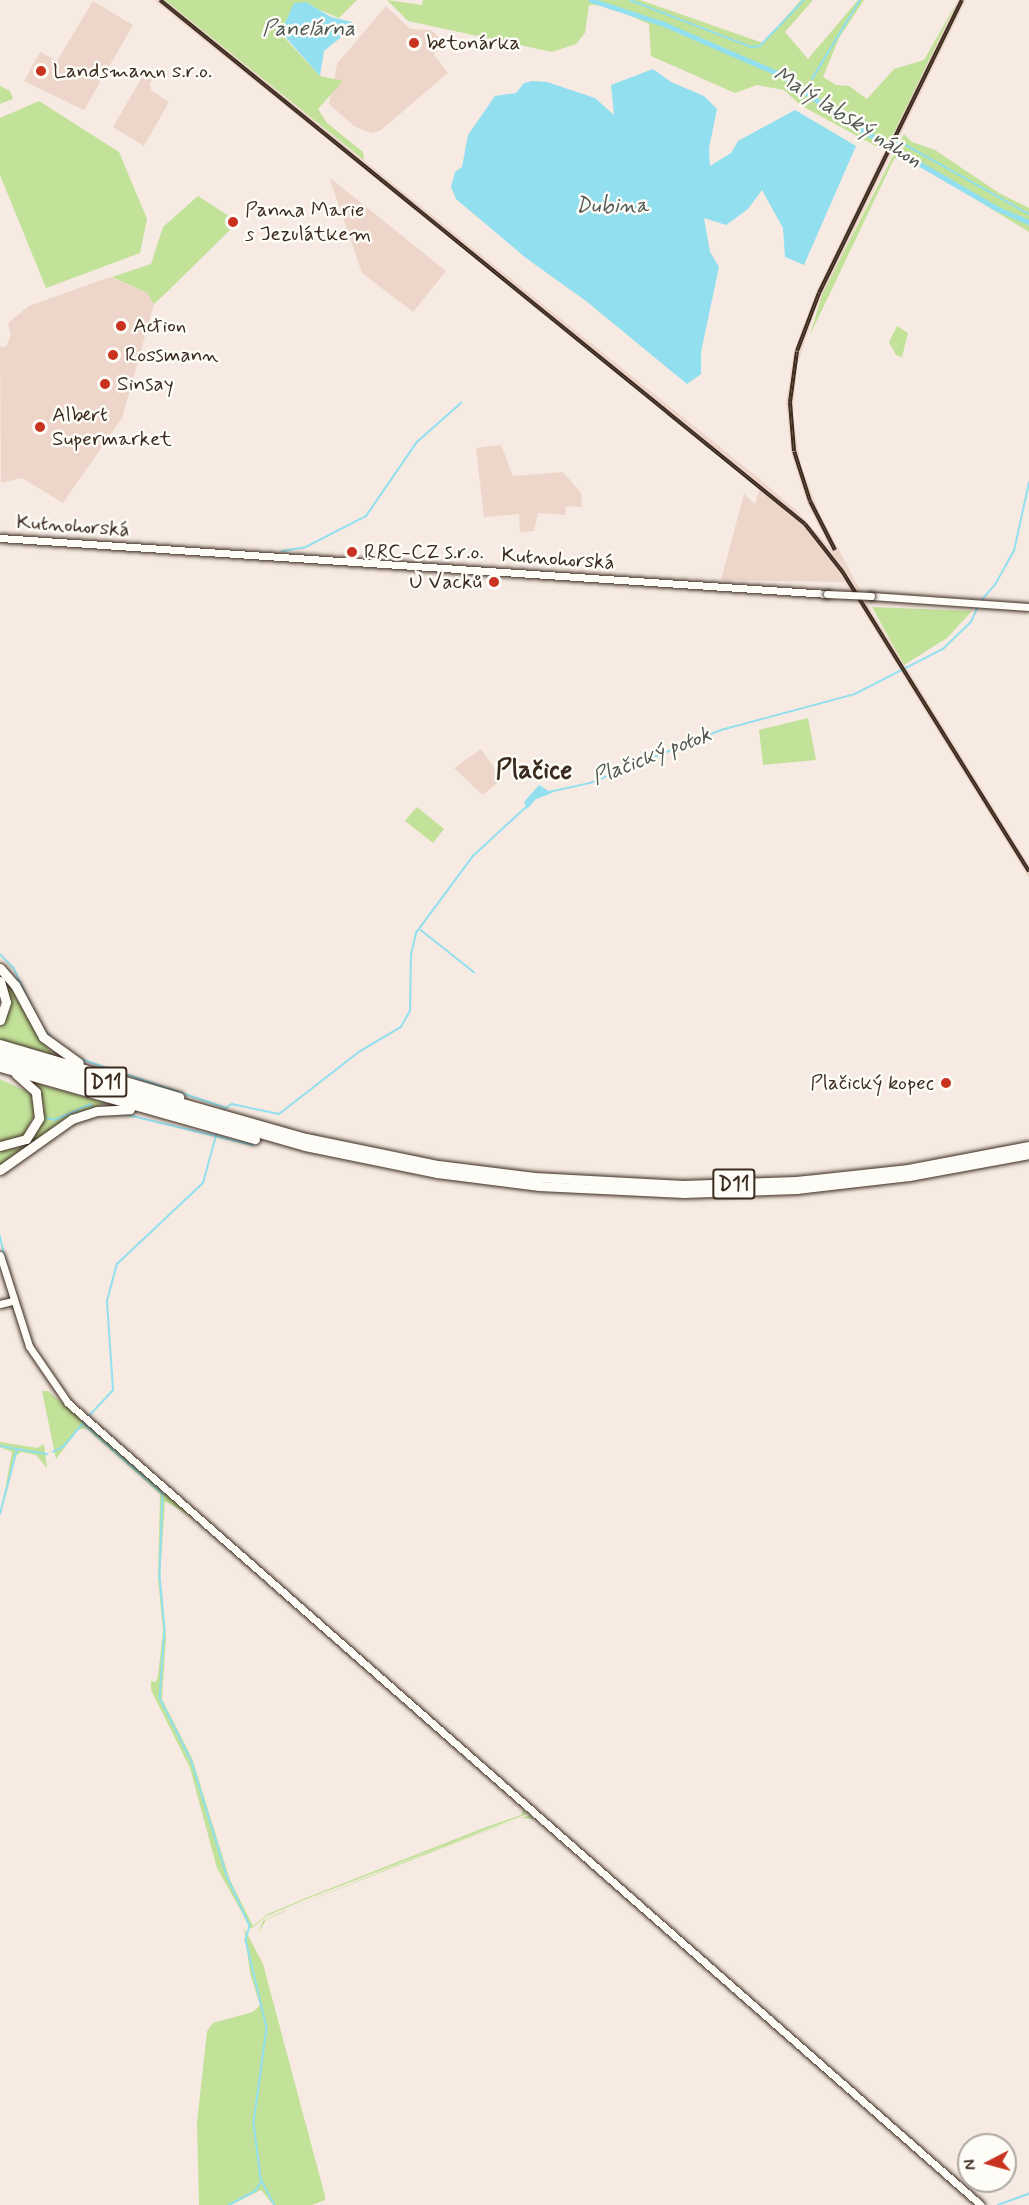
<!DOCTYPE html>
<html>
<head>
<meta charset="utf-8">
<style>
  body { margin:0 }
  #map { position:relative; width:1029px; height:2205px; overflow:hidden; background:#f6eae2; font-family:Mynerve,sans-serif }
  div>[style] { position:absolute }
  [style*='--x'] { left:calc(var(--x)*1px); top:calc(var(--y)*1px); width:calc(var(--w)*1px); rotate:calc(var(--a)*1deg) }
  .built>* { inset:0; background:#eed5c9 }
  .green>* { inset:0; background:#c2e199 }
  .water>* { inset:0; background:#91dfef }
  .stream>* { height:1.5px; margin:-0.75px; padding:0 0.75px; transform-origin:0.75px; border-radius:0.75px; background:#91dfef }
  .canal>* { height:4.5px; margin:-2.25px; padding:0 2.25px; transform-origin:2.25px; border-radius:2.25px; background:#91dfef }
  .roads { filter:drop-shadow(0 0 2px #3b2a1e) drop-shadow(0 0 2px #3b2a1e) }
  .secondary>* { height:7px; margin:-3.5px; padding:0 3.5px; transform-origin:3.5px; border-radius:3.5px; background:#fdfcf7 }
  .motorway>* { height:9px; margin:-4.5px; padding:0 4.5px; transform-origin:4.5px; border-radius:4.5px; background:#fdfcf7 }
  .rail>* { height:4px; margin-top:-2px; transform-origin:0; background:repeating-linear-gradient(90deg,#fdfcf7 0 4.5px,#3b2a1e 0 9px); box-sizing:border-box; border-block:2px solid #3b2a1e }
  .bridges { filter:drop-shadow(0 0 2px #3b2a1e) drop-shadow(0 0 2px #3b2a1e) }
  .secondary-bridge>* { height:7px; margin:-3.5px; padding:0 3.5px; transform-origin:3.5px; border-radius:3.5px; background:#fdfcf7 }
  .dots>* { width:16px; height:16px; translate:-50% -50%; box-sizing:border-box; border:3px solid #fdfcf7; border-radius:50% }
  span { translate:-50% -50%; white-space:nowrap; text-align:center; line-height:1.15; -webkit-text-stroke:5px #fdfcf7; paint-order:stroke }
  .shield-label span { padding:2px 4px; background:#fdfcf7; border:2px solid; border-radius:4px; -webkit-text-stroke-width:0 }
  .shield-label { font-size:20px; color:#3b2a1e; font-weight:700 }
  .poi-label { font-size:21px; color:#3b2a1e }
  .left { translate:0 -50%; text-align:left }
  .right { translate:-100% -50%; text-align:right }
  .street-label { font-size:21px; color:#3b2a1e }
  .water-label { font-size:22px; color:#505752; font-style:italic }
  .district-label { font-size:27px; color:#3b2a1e; font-weight:700 }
  .north { position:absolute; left:957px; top:2133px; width:60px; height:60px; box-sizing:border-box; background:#fdfcf7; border:2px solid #afa8a0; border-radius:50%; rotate:264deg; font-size:16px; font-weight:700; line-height:24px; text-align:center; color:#3b2a1e }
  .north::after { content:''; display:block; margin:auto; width:21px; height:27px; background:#c8321e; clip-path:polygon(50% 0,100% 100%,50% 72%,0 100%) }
</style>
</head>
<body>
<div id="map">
  <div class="built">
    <i style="clip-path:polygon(154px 0,165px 0,751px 472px,797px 511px,830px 548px,807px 503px,791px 452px,786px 402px,794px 351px,816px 292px,958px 0,966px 0,815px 311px,797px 366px,793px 414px,800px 463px,819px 512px,869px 607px,1029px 865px,1029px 878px,845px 582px,721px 580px,744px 494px,755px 504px,760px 488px)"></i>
    <i style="clip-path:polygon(93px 1px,133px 25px,84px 110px,24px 81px,40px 52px,57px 61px)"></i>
    <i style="clip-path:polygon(386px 6px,410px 29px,431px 30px,438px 36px,434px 55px,448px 73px,381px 130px,371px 133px,354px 126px,329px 104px,337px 64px)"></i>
    <i style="clip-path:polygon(145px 72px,155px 76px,150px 83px,151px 90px,169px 102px,144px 146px,113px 127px)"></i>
    <i style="clip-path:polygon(329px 177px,446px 271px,413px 312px,362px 273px)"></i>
    <i style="clip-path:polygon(110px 277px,147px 293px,154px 304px,122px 418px,63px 503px,22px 478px,1px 483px,0 347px,6px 346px,11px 335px,8px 323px,29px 306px)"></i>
    <i style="clip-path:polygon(501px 445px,513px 476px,563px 472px,581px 493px,582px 507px,566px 506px,565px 515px,538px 513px,534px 531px,520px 532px,519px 514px,484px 517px,476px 448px)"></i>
    <i style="clip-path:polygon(481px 749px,502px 779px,483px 795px,454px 768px)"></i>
  </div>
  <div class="green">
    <i style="clip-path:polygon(165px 0,357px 0,339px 18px,310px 6px,290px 13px,280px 33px,320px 76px,343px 81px,318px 109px,327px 123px,363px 152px,364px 160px)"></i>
    <i style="clip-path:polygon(387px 0,422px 5px,423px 0,640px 0,763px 43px,801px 0,813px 0,785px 32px,808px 59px,858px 0,864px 0,839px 38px,823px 77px,836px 85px,849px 86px,867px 99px,894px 69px,924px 60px,958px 0,885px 151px,800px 105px,784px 90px,757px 85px,735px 93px,651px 56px,649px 24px,606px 5px,589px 5px,585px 33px,576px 44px,552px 52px,408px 21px)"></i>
    <i style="clip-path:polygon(0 86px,10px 91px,13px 99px,0 104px)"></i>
    <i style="clip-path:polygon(39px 101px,119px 152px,147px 219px,140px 253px,46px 288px,0 175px,0 118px)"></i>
    <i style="clip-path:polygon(904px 134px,912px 142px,935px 150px,999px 193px,1029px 208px,1029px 232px,938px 176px,901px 157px,894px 159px,810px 335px,822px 295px)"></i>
    <i style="clip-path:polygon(198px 196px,238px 222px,168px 291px,154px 304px,147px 293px,112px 277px,151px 264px,163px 227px)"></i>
    <i style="clip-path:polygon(897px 326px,908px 333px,902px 357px,896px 355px,889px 342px)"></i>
    <i style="clip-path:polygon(872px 607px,972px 611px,947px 638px,904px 665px)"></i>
    <i style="clip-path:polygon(808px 718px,816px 760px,763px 765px,759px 730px)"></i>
    <i style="clip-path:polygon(417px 807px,444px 829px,433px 843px,405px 821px)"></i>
    <i style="clip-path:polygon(6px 977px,41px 1039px,54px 1056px,0 1040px,0 1027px,11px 1008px)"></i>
    <i style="clip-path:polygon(0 1079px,30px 1093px,36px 1110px,24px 1136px,11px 1141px,0 1141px)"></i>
    <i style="clip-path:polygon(34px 1083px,106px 1103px,69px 1117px,0 1167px,0 1150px,24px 1147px,40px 1127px,44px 1107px,39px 1086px)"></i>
    <i style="clip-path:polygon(42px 1391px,48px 1391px,195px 1519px,165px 1501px,160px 1577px,166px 1637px,162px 1699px,192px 1758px,230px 1880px,253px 1926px,268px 1914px,306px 1898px,486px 1827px,521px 1815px,523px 1810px,527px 1814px,304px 1900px,267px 1916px,251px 1929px,217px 1868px,190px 1768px,151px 1690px,151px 1681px,156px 1682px,158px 1676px,163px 1631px,158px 1579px,160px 1494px,86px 1428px,78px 1430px,56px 1459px)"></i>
    <i style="clip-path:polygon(0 1442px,37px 1448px,44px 1444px,47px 1468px,36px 1455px,21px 1452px,16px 1456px,0 1517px,12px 1452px,0 1447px)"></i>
    <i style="clip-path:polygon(530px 1815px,533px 1819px,522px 1818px,460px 1841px,291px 1908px,266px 1920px,257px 1935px,263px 1921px,281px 1912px,397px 1865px,452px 1843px)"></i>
    <i style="clip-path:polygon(244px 1928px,263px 1964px,325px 2196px,325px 2200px,312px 2205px,273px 2205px,261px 2190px,231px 2205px,199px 2205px,197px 2123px,207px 2031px,213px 2023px,253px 2012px,260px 2005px,250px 1973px)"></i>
  </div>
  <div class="water">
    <i style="clip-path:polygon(306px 2px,331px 17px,352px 22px,350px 30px,324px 51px,320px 76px,281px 32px,294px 3px)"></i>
    <i style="clip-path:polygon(653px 69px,671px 82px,704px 96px,717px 109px,709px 148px,710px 166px,731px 153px,738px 141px,795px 110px,856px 146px,804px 265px,785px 257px,783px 228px,762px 190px,748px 209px,726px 225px,704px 218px,710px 252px,719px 267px,701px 352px,701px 374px,687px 384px,586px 301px,526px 258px,456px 199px,451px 187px,455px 172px,462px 167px,468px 135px,495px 96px,516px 93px,524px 83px,532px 81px,547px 82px,595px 98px,614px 115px,611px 85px)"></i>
    <i style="clip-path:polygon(539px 785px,552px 793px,536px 799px,527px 809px,524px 802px)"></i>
  </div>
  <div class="stream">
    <i style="--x:630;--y:0;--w:130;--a:21.2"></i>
    <i style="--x:751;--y:47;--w:9;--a:-6"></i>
    <i style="--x:760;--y:46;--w:64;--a:-46.3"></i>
    <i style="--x:812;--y:79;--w:92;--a:-58.7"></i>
    <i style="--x:894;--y:147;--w:5;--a:-53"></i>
    <i style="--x:897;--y:143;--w:7;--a:8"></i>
    <i style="--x:904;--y:144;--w:143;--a:29.2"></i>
    <i style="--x:282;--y:551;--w:24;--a:-9"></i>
    <i style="--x:306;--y:547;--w:68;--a:-27.3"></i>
    <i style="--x:366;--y:516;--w:90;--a:-55.4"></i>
    <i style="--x:417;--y:442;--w:59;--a:-41.6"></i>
    <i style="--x:980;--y:602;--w:23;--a:-49"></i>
    <i style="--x:995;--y:585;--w:39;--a:-61"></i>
    <i style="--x:1014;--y:551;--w:70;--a:-77.6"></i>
    <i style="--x:549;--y:792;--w:42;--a:-12.4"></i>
    <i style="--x:590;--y:783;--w:141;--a:-22"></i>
    <i style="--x:721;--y:730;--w:139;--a:-15"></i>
    <i style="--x:855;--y:694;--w:99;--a:-27.1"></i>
    <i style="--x:943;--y:649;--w:39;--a:-44"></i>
    <i style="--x:971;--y:622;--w:17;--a:-66"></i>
    <i style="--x:421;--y:930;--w:68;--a:38.4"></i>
    <i style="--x:0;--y:954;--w:20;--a:45"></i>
    <i style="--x:14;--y:968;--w:45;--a:65.1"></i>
    <i style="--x:42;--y:1027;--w:13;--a:48"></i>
    <i style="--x:81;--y:1059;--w:151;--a:18.6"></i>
    <i style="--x:223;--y:1110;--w:11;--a:-34"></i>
    <i style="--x:232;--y:1104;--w:48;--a:12"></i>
    <i style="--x:279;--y:1114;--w:101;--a:-37.8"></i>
    <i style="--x:359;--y:1052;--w:49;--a:-30.8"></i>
    <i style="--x:401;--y:1027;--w:18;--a:-61"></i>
    <i style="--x:410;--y:1011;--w:56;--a:-89"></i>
    <i style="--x:411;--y:955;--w:23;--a:-77"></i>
    <i style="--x:416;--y:933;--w:96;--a:-53.5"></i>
    <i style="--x:473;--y:856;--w:71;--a:-42.7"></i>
    <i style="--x:124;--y:1114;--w:133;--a:13.5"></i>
    <i style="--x:47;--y:1118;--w:8;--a:14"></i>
    <i style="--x:55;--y:1120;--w:39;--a:-24"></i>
    <i style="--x:91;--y:1104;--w:5;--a:68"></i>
    <i style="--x:0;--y:1235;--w:36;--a:77"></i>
    <i style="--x:89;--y:1416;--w:35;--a:-47"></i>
    <i style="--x:113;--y:1390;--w:89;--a:-93.9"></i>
    <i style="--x:107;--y:1301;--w:38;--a:-75"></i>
    <i style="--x:117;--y:1264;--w:118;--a:-43.3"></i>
    <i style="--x:203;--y:1183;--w:53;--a:-74.6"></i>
    <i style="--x:0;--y:1446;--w:48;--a:9.7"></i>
    <i style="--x:53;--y:1452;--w:11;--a:-27"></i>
    <i style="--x:63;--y:1447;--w:31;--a:-50"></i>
    <i style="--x:83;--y:1423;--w:107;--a:41.6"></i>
    <i style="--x:163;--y:1494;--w:82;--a:92.1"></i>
    <i style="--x:160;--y:1576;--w:53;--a:84.6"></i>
    <i style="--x:165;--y:1629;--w:69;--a:94.1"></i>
    <i style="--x:160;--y:1698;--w:72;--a:63.4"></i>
    <i style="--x:192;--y:1762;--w:119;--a:72.9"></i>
    <i style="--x:227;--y:1876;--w:55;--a:65.3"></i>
    <i style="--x:250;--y:1926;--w:15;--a:106"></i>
    <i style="--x:246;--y:1940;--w:90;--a:76.6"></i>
    <i style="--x:267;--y:2028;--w:96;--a:97.8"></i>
    <i style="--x:254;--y:2123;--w:56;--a:82.9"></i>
    <i style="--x:261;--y:2179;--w:30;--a:62"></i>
    <i style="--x:0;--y:1514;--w:67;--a:-75.3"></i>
    <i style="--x:229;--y:2205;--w:30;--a:-28"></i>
    <i style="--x:255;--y:2191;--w:11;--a:-56"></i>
    <i style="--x:998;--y:2205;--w:33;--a:-20"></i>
  </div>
  <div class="canal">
    <i style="--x:591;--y:0;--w:77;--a:18.2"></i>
    <i style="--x:664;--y:24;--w:131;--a:23.4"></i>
    <i style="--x:784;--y:76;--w:71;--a:36.4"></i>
    <i style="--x:841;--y:118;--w:181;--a:30.1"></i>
    <i style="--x:998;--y:209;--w:34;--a:23"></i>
  </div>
  <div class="roads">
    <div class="secondary">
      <i style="--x:0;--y:538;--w:829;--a:3.87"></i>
      <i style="--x:871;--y:596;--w:158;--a:4"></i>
      <i style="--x:0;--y:1255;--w:96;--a:72.3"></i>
      <i style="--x:29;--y:1346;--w:69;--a:55.6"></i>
      <i style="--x:68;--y:1403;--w:1215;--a:41.3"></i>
      <i style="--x:0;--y:1304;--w:12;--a:-14"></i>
    </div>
    <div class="motorway">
      <i style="--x:0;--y:968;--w:23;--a:49"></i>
      <i style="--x:15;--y:985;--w:59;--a:61.7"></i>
      <i style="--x:43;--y:1037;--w:44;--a:35.8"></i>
      <i style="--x:0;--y:981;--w:22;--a:74"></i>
      <i style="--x:6;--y:1002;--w:19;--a:108"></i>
      <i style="--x:0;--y:1044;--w:187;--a:16.5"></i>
      <i style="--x:0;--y:1051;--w:318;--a:15.9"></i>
      <i style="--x:306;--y:1138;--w:135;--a:11.6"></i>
      <i style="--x:438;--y:1165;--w:97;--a:7.1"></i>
      <i style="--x:534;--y:1177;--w:149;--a:3.1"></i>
      <i style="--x:683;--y:1185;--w:113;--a:-2"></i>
      <i style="--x:796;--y:1181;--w:113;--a:-6.1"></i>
      <i style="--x:908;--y:1169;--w:123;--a:-10.8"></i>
      <i style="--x:0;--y:1059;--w:317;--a:15.9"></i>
      <i style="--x:305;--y:1146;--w:135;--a:11.6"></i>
      <i style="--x:437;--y:1173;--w:103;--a:7.3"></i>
      <i style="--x:539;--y:1186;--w:145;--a:2.8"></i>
      <i style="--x:684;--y:1193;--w:113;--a:-2"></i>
      <i style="--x:797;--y:1189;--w:113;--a:-6.6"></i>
      <i style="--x:909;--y:1176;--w:122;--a:-10.4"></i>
      <i style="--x:0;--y:1067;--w:265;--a:15.8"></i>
      <i style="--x:0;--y:1146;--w:27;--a:-15"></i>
      <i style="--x:26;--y:1139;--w:25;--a:-58"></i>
      <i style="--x:39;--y:1118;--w:26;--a:-97"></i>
      <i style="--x:36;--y:1092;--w:27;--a:-138"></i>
      <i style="--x:0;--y:1170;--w:88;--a:-35.3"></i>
      <i style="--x:72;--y:1119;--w:26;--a:-18"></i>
      <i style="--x:97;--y:1111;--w:33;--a:-3"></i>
    </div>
  </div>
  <div class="rail">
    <i style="--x:160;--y:0;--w:831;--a:39.09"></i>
    <i style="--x:805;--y:524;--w:60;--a:51.8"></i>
    <i style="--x:842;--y:571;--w:354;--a:58.1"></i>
    <i style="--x:835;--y:550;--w:55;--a:-117"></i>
    <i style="--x:810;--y:501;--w:52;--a:-107.7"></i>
    <i style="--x:794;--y:451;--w:49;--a:-94.7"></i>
    <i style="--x:790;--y:402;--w:51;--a:-82.2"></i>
    <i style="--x:797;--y:351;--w:62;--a:-69.2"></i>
    <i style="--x:819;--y:293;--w:326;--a:-64"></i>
  </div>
  <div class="bridges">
    <div class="secondary-bridge">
      <i style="--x:827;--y:594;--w:44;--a:2.6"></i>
    </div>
  </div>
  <div class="dots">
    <i style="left:414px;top:43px;background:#c8321e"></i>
    <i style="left:41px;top:71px;background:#c8321e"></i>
    <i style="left:233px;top:222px;background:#c8321e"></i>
    <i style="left:121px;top:326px;background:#c8321e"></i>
    <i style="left:113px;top:355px;background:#c8321e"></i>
    <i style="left:105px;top:384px;background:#c8321e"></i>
    <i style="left:40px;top:427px;background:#c8321e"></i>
    <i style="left:352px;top:552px;background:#c8321e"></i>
    <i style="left:494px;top:582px;background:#c8321e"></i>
    <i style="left:946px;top:1083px;background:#c8321e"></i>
  </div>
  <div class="shield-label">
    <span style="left:106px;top:1082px">D11</span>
    <span style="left:734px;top:1184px">D11</span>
  </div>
  <div class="poi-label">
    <span class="left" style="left:426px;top:43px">betonárka</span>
    <span class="left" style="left:53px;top:71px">Landsmann s.r.o.</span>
    <span class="left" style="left:245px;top:222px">Panna Marie<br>s Jezulátkem</span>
    <span class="left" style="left:133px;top:326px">Action</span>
    <span class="left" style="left:125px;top:355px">Rossmann</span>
    <span class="left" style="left:117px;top:384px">Sinsay</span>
    <span class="left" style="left:52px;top:427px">Albert<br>Supermarket</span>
    <span class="left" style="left:364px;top:552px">RRC-CZ s.r.o.</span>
    <span class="right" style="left:482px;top:582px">U Vacků</span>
    <span class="right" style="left:934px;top:1083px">Plačický kopec</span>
  </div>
  <div class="street-label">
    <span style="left:73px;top:526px;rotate:4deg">Kutnohorská</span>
    <span style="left:558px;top:559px;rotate:4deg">Kutnohorská</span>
  </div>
  <div class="water-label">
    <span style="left:309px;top:30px">Panelárna</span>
    <span style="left:847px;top:118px;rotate:32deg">Malý labský náhon</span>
    <span style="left:612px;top:207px">Dubina</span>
    <span style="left:652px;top:757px;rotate:-21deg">Plačický potok</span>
  </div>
  <div class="district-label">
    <span style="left:534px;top:771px">Plačice</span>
  </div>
  <div class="north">N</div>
</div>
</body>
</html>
